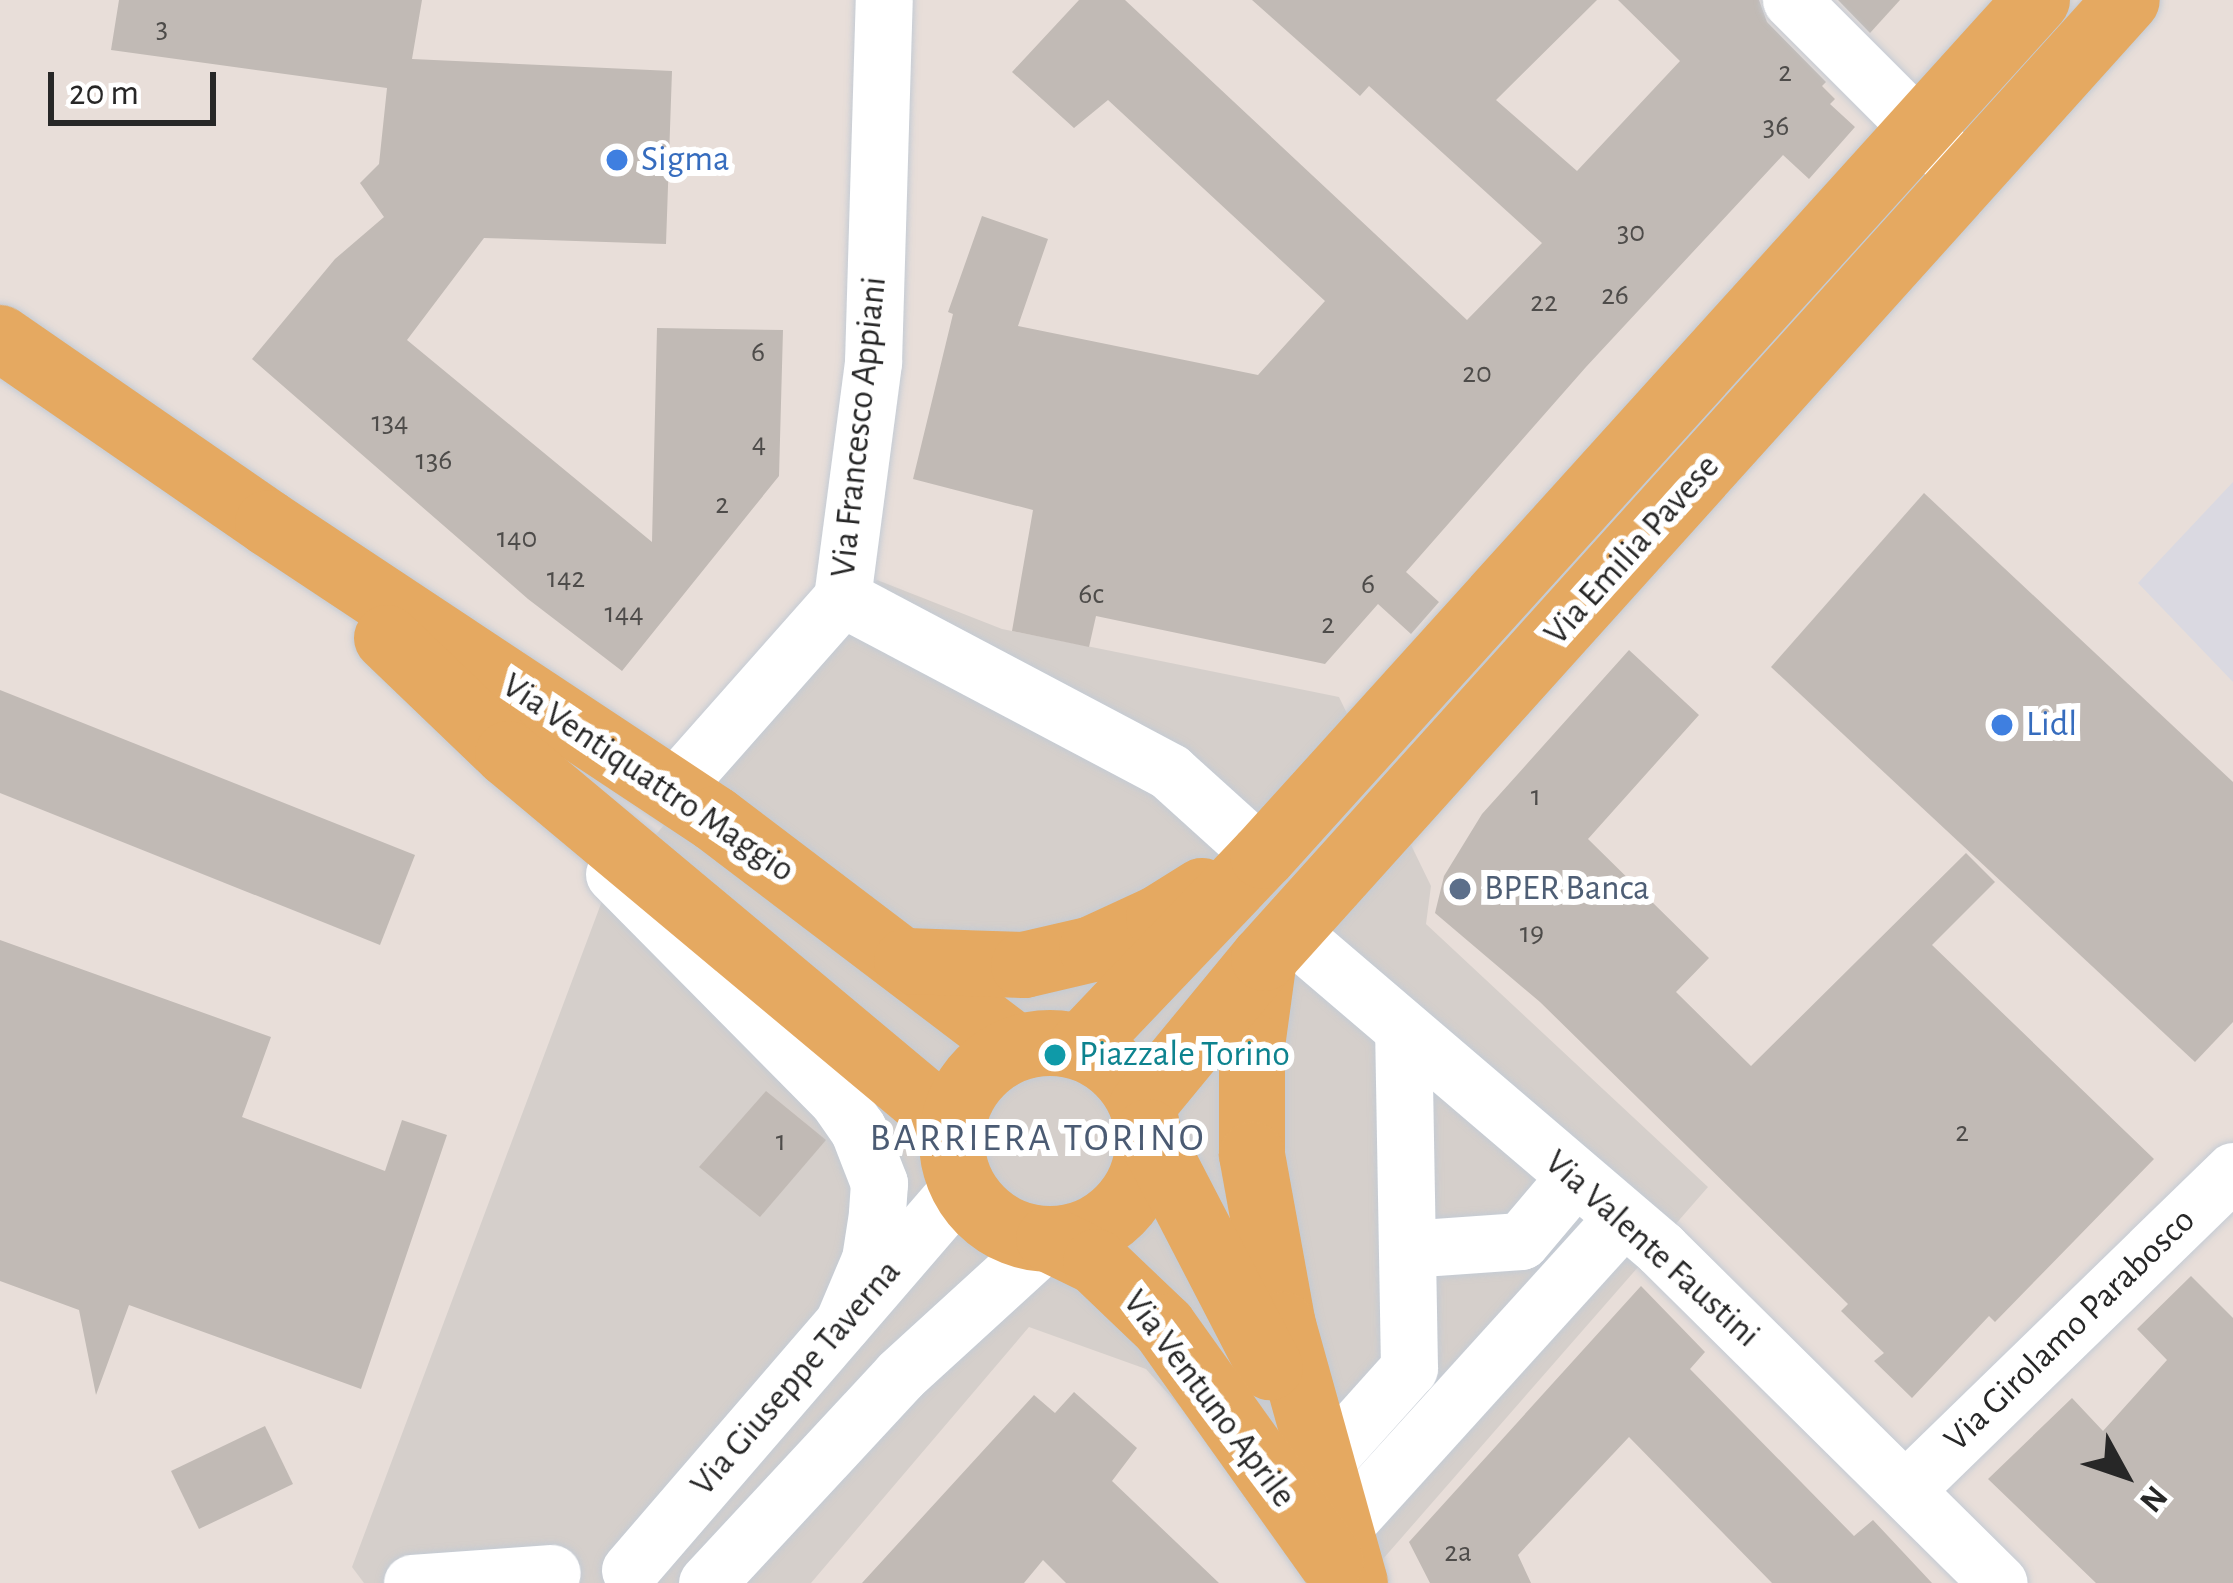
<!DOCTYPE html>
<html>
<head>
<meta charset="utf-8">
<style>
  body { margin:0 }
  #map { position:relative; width:2233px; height:1583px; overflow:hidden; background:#e8ded9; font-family:"Alegreya Sans",sans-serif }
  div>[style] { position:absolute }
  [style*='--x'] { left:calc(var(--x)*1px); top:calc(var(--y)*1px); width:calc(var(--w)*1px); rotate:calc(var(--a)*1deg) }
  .industrial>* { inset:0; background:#dad9e1 }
  .plaza>* { inset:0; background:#d5cfcb }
  .building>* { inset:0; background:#c1bab5 }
  .roads { filter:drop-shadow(0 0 3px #c4cbd4) drop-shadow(0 0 3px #c4cbd4) }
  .minor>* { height:57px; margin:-28.5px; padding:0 28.5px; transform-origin:28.5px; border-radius:28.5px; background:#fff }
  .major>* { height:66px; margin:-33px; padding:0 33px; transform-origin:33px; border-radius:33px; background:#e5a961 }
  .major>.ring { margin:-33px; padding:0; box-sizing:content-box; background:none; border:66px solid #e5a961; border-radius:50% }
  .dots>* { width:33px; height:33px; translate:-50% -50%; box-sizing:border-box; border:6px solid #fff; border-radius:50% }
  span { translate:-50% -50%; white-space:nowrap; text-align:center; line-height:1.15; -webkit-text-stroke:12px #fff; paint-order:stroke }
  .number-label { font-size:30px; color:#4e4c4a }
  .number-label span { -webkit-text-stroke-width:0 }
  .shop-label { font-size:36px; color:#366cbe }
  .left { translate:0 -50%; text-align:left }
  .street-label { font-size:36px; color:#272727 }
  .service-label { font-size:36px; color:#4e5e75 }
  .culture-label { font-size:36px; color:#0d838f }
  .neighbourhood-label { font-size:39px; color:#4b5b73; letter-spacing:3px }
  .north { position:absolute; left:2065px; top:1415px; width:120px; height:120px; -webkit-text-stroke:9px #fff; paint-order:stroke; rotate:130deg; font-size:33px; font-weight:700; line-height:48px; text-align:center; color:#272727 }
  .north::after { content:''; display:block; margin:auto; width:42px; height:54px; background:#272727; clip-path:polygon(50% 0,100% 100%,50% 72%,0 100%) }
  .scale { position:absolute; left:48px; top:72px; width:168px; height:54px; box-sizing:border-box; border:6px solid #272727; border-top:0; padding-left:15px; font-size:36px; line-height:42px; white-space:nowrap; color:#272727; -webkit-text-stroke:9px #fff; paint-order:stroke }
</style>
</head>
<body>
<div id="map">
  <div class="industrial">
    <i style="clip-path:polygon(2233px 482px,2233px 682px,2138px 583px)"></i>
  </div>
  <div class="plaza">
    <i style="clip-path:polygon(877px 580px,1002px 629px,1339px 697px,1431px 886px,1426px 924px,1708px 1187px,1362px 1583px,1270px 1507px,1146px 1369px,1029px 1327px,811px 1583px,364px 1583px,352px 1567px,605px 893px)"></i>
  </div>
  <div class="building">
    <i style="clip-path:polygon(119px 0,422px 0,412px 59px,672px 71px,666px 244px,484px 238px,407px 340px,652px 542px,657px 328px,783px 330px,779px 476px,622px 671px,528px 599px,252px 359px,335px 259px,384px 217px,360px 183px,379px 164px,387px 88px,111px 50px)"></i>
    <i style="clip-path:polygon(1079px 0,1125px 0,1467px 320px,1542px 243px,1369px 86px,1360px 96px,1252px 0,1597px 0,1496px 100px,1577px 171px,1680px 61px,1618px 0,1759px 0,1767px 22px,1826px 82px,1822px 86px,1835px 99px,1830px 104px,1855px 127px,1809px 179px,1783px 155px,1586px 367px,1406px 572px,1439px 602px,1411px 634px,1378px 604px,1325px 664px,1096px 616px,1089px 647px,1012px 631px,1033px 510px,913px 479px,953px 314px,948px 312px,982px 216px,1048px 239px,1018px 326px,1258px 375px,1325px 301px,1108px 100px,1074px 128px,1012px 72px)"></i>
    <i style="clip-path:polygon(1838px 0,1900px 0,1870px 33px)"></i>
    <i style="clip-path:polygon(1924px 493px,2233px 782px,2233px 1022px,2195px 1062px,1771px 667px)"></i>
    <i style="clip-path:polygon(1629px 650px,1699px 715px,1588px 839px,1709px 958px,1676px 992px,1751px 1066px,1966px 853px,1995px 882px,1932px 945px,2154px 1159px,1995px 1322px,1989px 1316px,1912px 1398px,1874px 1361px,1884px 1353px,1841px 1311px,1848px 1304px,1540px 1002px,1435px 913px,1444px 876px,1482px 814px)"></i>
    <i style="clip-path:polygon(0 690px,415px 855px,380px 945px,0 793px)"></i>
    <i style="clip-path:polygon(0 940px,271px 1037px,242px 1117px,385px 1171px,402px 1120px,447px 1135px,361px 1389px,129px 1305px,96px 1395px,79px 1310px,0 1281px)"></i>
    <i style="clip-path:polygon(766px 1091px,826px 1140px,760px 1217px,699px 1167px)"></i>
    <i style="clip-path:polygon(2191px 1276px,2233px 1318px,2233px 1583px,2096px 1583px,1988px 1479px,2072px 1398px,2103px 1431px,2167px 1360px,2137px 1329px)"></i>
    <i style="clip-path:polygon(1641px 1286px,1705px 1352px,1690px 1369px,1854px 1536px,1873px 1520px,1932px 1583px,1772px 1583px,1629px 1437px,1518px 1555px,1531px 1583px,1430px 1583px,1409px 1542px)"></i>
    <i style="clip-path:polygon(1074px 1392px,1137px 1448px,1112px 1481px,1219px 1583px,1066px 1583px,1043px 1560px,1024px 1583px,862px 1583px,1034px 1395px,1055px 1413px)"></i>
    <i style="clip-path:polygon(265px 1426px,293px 1484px,199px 1529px,171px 1471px)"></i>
  </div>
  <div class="roads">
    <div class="minor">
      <i style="--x:1791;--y:0;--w:228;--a:45"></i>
      <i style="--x:842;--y:598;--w:371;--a:27.9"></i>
      <i style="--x:1170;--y:772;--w:125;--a:42.1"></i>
      <i style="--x:672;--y:790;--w:256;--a:-48.5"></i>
      <i style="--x:842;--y:598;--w:238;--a:-82.5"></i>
      <i style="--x:873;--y:362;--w:362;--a:-88.3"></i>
      <i style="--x:614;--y:874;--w:315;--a:45.3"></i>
      <i style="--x:836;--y:1098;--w:38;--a:55"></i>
      <i style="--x:858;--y:1129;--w:58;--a:68.7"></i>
      <i style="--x:879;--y:1183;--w:31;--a:94"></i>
      <i style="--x:877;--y:1214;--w:46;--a:98.8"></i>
      <i style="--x:870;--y:1259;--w:69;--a:112.9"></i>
      <i style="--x:1289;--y:931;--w:489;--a:40.5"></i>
      <i style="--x:1661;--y:1249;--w:475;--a:44.7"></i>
      <i style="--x:1407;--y:1249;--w:114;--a:-4"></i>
      <i style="--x:1521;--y:1241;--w:84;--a:-49.8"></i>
      <i style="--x:1322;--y:1465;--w:130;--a:-48.1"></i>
      <i style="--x:1409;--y:1368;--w:336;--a:-91"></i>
      <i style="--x:1906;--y:1489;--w:456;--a:-44.2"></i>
      <i style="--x:1340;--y:1530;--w:421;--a:-47.8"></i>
      <i style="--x:630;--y:1570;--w:508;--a:-49.23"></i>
      <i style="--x:412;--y:1583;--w:140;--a:-4.1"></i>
      <i style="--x:707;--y:1583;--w:284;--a:-47.1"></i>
      <i style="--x:900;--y:1375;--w:202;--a:-42.4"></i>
    </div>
    <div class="major">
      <i style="--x:0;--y:338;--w:326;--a:34.6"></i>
      <i style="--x:268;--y:523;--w:536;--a:33.51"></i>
      <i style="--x:715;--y:819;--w:379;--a:37.2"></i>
      <i style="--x:387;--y:638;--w:168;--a:43.8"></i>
      <i style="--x:508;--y:754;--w:580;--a:39.89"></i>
      <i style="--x:1264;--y:958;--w:89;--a:97.8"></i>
      <i style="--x:1252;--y:1046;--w:109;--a:90"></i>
      <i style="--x:1252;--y:1155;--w:173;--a:79.7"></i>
      <i style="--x:1283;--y:1325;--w:268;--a:74.4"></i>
      <i style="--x:907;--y:961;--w:117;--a:2"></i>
      <i style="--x:1024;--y:965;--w:70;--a:-13.2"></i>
      <i style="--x:1092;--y:949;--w:74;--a:-24.8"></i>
      <i style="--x:1159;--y:918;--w:51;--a:-32.1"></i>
      <i class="ring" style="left:952px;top:1043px;width:130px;height:130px"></i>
      <i style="--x:1081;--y:1047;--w:264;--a:-46.4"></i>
      <i style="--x:1263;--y:856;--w:1154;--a:-47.88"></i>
      <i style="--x:1142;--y:1106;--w:192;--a:-50.5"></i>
      <i style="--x:1264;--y:958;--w:1289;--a:-47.99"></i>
      <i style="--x:1148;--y:1132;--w:265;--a:62.6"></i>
      <i style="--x:1049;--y:1239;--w:52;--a:26.1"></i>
      <i style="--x:1096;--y:1262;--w:94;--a:43.7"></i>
      <i style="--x:1164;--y:1327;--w:287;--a:54.5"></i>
    </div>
  </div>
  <div class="dots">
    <i style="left:617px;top:160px;background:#3f7fe0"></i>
    <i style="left:2002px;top:725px;background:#3f7fe0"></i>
    <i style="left:1460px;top:889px;background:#5c6f8a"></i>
    <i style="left:1055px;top:1055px;background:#0f9aa8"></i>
  </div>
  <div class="number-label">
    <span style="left:162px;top:28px">3</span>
    <span style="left:1785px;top:72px">2</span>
    <span style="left:1776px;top:126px">36</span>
    <span style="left:1631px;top:232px">30</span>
    <span style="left:1615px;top:295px">26</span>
    <span style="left:1544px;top:302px">22</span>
    <span style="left:758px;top:352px">6</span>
    <span style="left:1477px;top:373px">20</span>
    <span style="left:390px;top:422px">134</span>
    <span style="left:759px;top:443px">4</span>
    <span style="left:434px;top:460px">136</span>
    <span style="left:722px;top:504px">2</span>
    <span style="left:517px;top:538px">140</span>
    <span style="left:566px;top:578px">142</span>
    <span style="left:1368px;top:584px">6</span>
    <span style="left:1091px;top:594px">6c</span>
    <span style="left:624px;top:613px">144</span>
    <span style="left:1328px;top:624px">2</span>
    <span style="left:1536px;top:796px">1</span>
    <span style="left:1532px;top:933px">19</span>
    <span style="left:1962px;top:1132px">2</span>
    <span style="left:781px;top:1141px">1</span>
    <span style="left:1458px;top:1552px">2a</span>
  </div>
  <div class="shop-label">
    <span class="left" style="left:641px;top:160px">Sigma</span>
    <span class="left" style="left:2026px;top:725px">Lidl</span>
  </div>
  <div class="street-label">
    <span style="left:859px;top:427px;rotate:-84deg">Via Francesco Appiani</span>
    <span style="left:1632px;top:550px;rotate:-48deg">Via Emilia Pavese</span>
    <span style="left:648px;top:778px;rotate:34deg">Via Ventiquattro Maggio</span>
    <span style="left:1652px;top:1249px;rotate:42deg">Via Valente Faustini</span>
    <span style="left:2070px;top:1330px;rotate:-44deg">Via Girolamo Parabosco</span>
    <span style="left:796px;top:1378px;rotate:-49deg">Via Giuseppe Taverna</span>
    <span style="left:1209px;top:1399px;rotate:53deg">Via Ventuno Aprile</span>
  </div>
  <div class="service-label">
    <span class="left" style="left:1484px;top:889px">BPER Banca</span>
  </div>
  <div class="culture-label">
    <span class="left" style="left:1079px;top:1055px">Piazzale Torino</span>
  </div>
  <div class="neighbourhood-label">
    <span style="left:1038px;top:1139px">BARRIERA TORINO</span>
  </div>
  <div class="north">N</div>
  <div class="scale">20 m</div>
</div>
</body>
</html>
